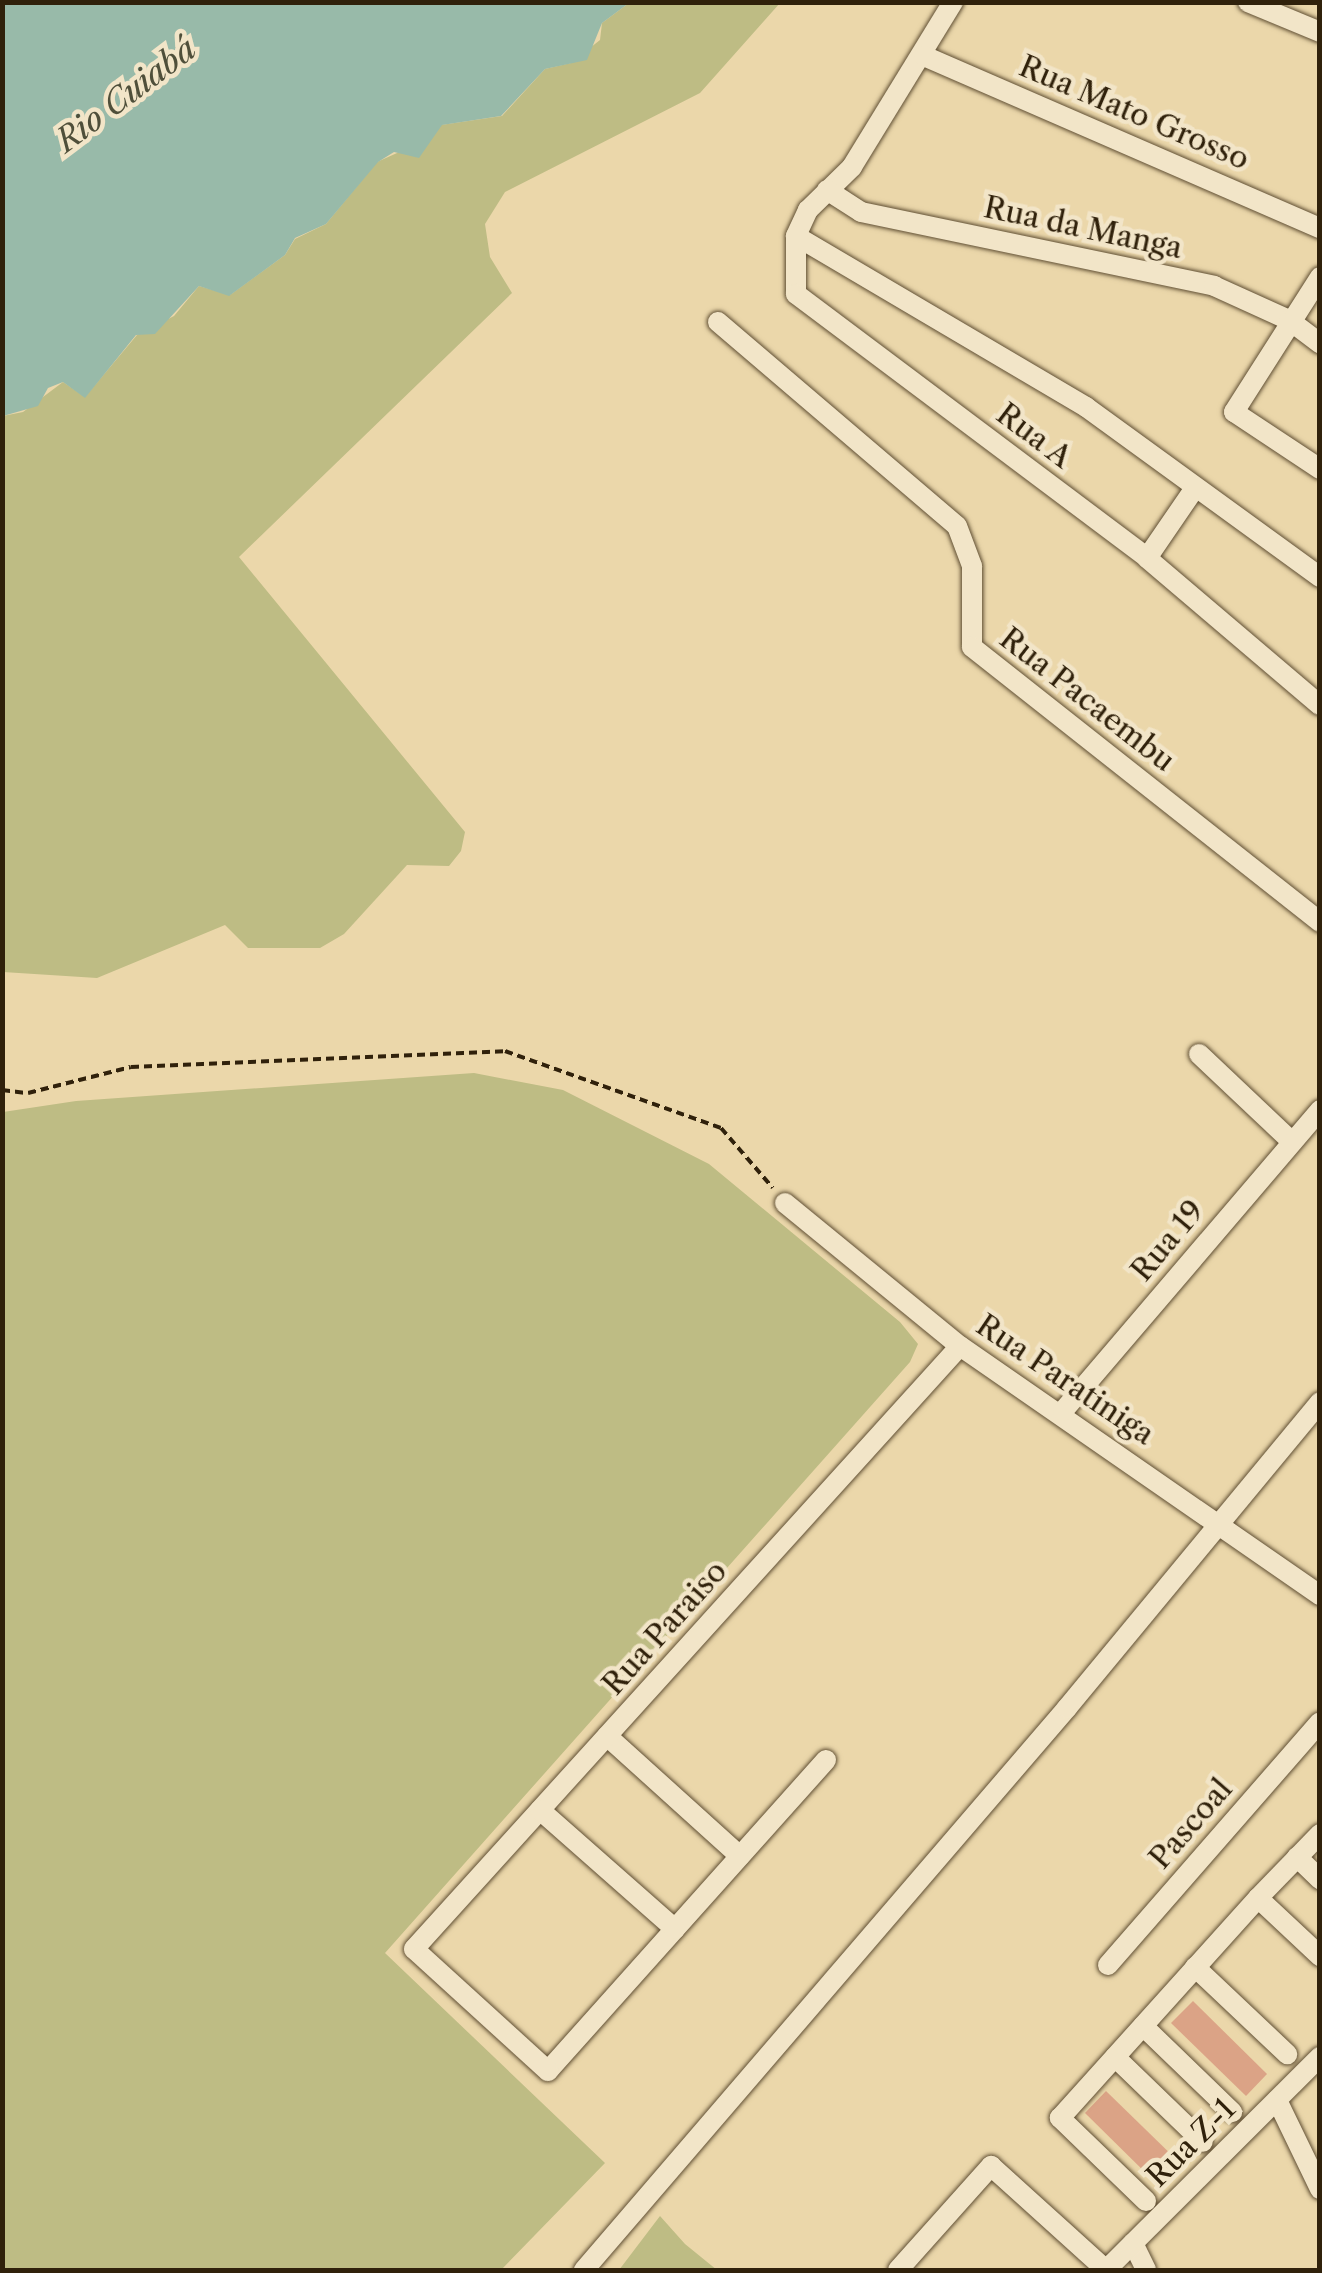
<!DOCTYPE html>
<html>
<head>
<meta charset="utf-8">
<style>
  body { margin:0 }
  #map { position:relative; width:1322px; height:2273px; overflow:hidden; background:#ebd7aa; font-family:"Libre Caslon Text",serif }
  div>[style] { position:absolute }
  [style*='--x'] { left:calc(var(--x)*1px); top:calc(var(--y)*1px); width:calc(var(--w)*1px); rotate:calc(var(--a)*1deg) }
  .green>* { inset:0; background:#bebc84 }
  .water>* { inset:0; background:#98baa9 }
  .building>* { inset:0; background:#dba386 }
  .path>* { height:4px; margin-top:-2px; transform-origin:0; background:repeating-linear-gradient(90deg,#30210b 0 8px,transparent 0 13px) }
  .roads { filter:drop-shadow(0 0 2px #5f4e33) drop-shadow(0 0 2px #5f4e33) }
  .minor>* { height:20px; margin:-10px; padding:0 10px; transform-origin:10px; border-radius:10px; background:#f2e5c8 }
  span { translate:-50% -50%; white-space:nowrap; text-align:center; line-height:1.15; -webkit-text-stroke:9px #f2e5c8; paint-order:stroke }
  .street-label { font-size:30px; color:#30210b }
  .water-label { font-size:32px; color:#4f4f3a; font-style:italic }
  .frame { position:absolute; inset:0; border:5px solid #30210b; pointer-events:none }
</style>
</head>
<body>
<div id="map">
  <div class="green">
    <i style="clip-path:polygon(629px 3px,780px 3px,700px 93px,505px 192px,485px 224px,490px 257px,512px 293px,239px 557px,465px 832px,461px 851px,449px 866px,407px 865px,344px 934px,320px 948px,248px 948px,225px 925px,97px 978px,3px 972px,3px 416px,23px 412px,63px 382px,85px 397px,137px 335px,174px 316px,199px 286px,230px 295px,285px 255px,295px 239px,326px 224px,377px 162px,426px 140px,441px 125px,502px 116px,545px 69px,571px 63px,600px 40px,602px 23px)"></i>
    <i style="clip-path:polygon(474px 1073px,563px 1090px,709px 1164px,900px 1322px,918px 1344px,910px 1362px,385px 1953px,605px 2163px,501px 2270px,3px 2270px,3px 1112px,76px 1101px)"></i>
    <i style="clip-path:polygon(660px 2216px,685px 2244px,717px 2270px,619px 2270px)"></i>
  </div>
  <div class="water">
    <i style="clip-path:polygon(3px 2px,629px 2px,629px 3px,602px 23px,587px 60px,545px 69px,501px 116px,442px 125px,419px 158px,394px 152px,378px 162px,326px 224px,295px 238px,285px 255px,229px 296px,199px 286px,155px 334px,136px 335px,85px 398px,63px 382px,48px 388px,38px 406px,3px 416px)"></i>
  </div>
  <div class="building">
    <i style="clip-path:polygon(1193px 2001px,1267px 2074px,1246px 2096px,1171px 2023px)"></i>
    <i style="clip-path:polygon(1106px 2091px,1181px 2164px,1159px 2186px,1085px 2113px)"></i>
  </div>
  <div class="path">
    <i style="--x:2;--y:1090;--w:26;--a:7"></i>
    <i style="--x:28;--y:1093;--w:106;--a:-14.2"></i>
    <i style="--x:131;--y:1067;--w:374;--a:-2.4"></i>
    <i style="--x:505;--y:1051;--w:229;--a:19.6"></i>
    <i style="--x:721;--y:1128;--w:79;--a:49.1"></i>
  </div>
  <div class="roads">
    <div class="minor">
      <i style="--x:953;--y:2;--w:193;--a:121.5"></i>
      <i style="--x:852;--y:167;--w:62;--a:135.7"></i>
      <i style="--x:808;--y:210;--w:29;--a:115"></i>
      <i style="--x:796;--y:236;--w:58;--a:90"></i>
      <i style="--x:796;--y:294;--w:439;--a:36.9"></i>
      <i style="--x:1147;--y:558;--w:227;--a:40.4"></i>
      <i style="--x:1248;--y:2;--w:78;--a:22.6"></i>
      <i style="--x:924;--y:56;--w:432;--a:23.5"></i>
      <i style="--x:827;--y:190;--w:40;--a:32.9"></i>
      <i style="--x:861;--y:212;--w:361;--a:11.8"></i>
      <i style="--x:1214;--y:286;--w:82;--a:24.4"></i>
      <i style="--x:1289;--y:320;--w:39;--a:37"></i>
      <i style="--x:796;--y:236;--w:337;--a:30.5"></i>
      <i style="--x:1086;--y:407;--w:289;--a:36"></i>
      <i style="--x:1320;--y:277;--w:160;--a:122.5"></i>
      <i style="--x:1234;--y:412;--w:103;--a:33.5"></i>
      <i style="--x:718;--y:322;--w:314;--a:40.5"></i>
      <i style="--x:957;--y:526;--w:43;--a:69.4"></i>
      <i style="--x:972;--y:566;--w:81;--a:90"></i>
      <i style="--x:972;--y:647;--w:444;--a:38.3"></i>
      <i style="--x:1147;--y:558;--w:85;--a:-55.6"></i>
      <i style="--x:1199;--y:1054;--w:128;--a:43.4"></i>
      <i style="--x:785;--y:1203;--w:226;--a:39.3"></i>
      <i style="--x:960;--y:1346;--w:438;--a:34.7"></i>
      <i style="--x:1063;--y:1411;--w:396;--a:-49.5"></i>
      <i style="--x:607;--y:1736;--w:179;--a:42.1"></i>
      <i style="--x:826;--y:1760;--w:417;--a:131.8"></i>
      <i style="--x:548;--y:2071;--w:181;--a:-137.7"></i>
      <i style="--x:414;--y:1949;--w:813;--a:-47.84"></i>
      <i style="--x:540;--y:1810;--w:180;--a:41.4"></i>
      <i style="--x:1320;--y:1834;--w:89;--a:134.1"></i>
      <i style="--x:1258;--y:1898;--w:85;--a:43.1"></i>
      <i style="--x:1297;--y:1857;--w:32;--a:44"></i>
      <i style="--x:1108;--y:1965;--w:322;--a:-48.9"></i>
      <i style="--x:1195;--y:1967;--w:127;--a:43.4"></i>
      <i style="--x:1143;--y:2026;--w:124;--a:44"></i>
      <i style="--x:1115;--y:2057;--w:122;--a:44"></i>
      <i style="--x:1277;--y:2100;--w:99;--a:64.2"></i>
      <i style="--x:1146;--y:2201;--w:120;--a:-136"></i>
      <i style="--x:1060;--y:2118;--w:296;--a:-48"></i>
      <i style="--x:1133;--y:2243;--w:30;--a:64"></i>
      <i style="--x:584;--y:2270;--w:741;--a:-49.32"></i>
      <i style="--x:1067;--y:1708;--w:397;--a:-50.4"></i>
      <i style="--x:898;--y:2270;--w:140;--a:-48.2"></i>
      <i style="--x:991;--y:2166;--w:155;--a:42.1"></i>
      <i style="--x:1106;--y:2270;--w:302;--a:-44.9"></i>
    </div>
  </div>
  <div class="street-label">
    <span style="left:1134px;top:113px;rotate:23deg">Rua Mato Grosso</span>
    <span style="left:1083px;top:228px;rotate:12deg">Rua da Manga</span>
    <span style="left:1034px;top:436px;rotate:37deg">Rua A</span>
    <span style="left:1087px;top:700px;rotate:38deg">Rua Pacaembu</span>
    <span style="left:1168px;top:1241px;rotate:-50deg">Rua 19</span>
    <span style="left:1065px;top:1380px;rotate:34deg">Rua Paratiniga</span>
    <span style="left:665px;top:1628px;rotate:-48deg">Rua Paraiso</span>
    <span style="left:1191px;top:1824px;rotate:-49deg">Pascoal</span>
    <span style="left:1191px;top:2143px;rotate:-45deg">Rua Z-1</span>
  </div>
  <div class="water-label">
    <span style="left:126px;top:95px;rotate:-37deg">Rio Cuiabá</span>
  </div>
  <div class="frame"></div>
</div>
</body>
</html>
